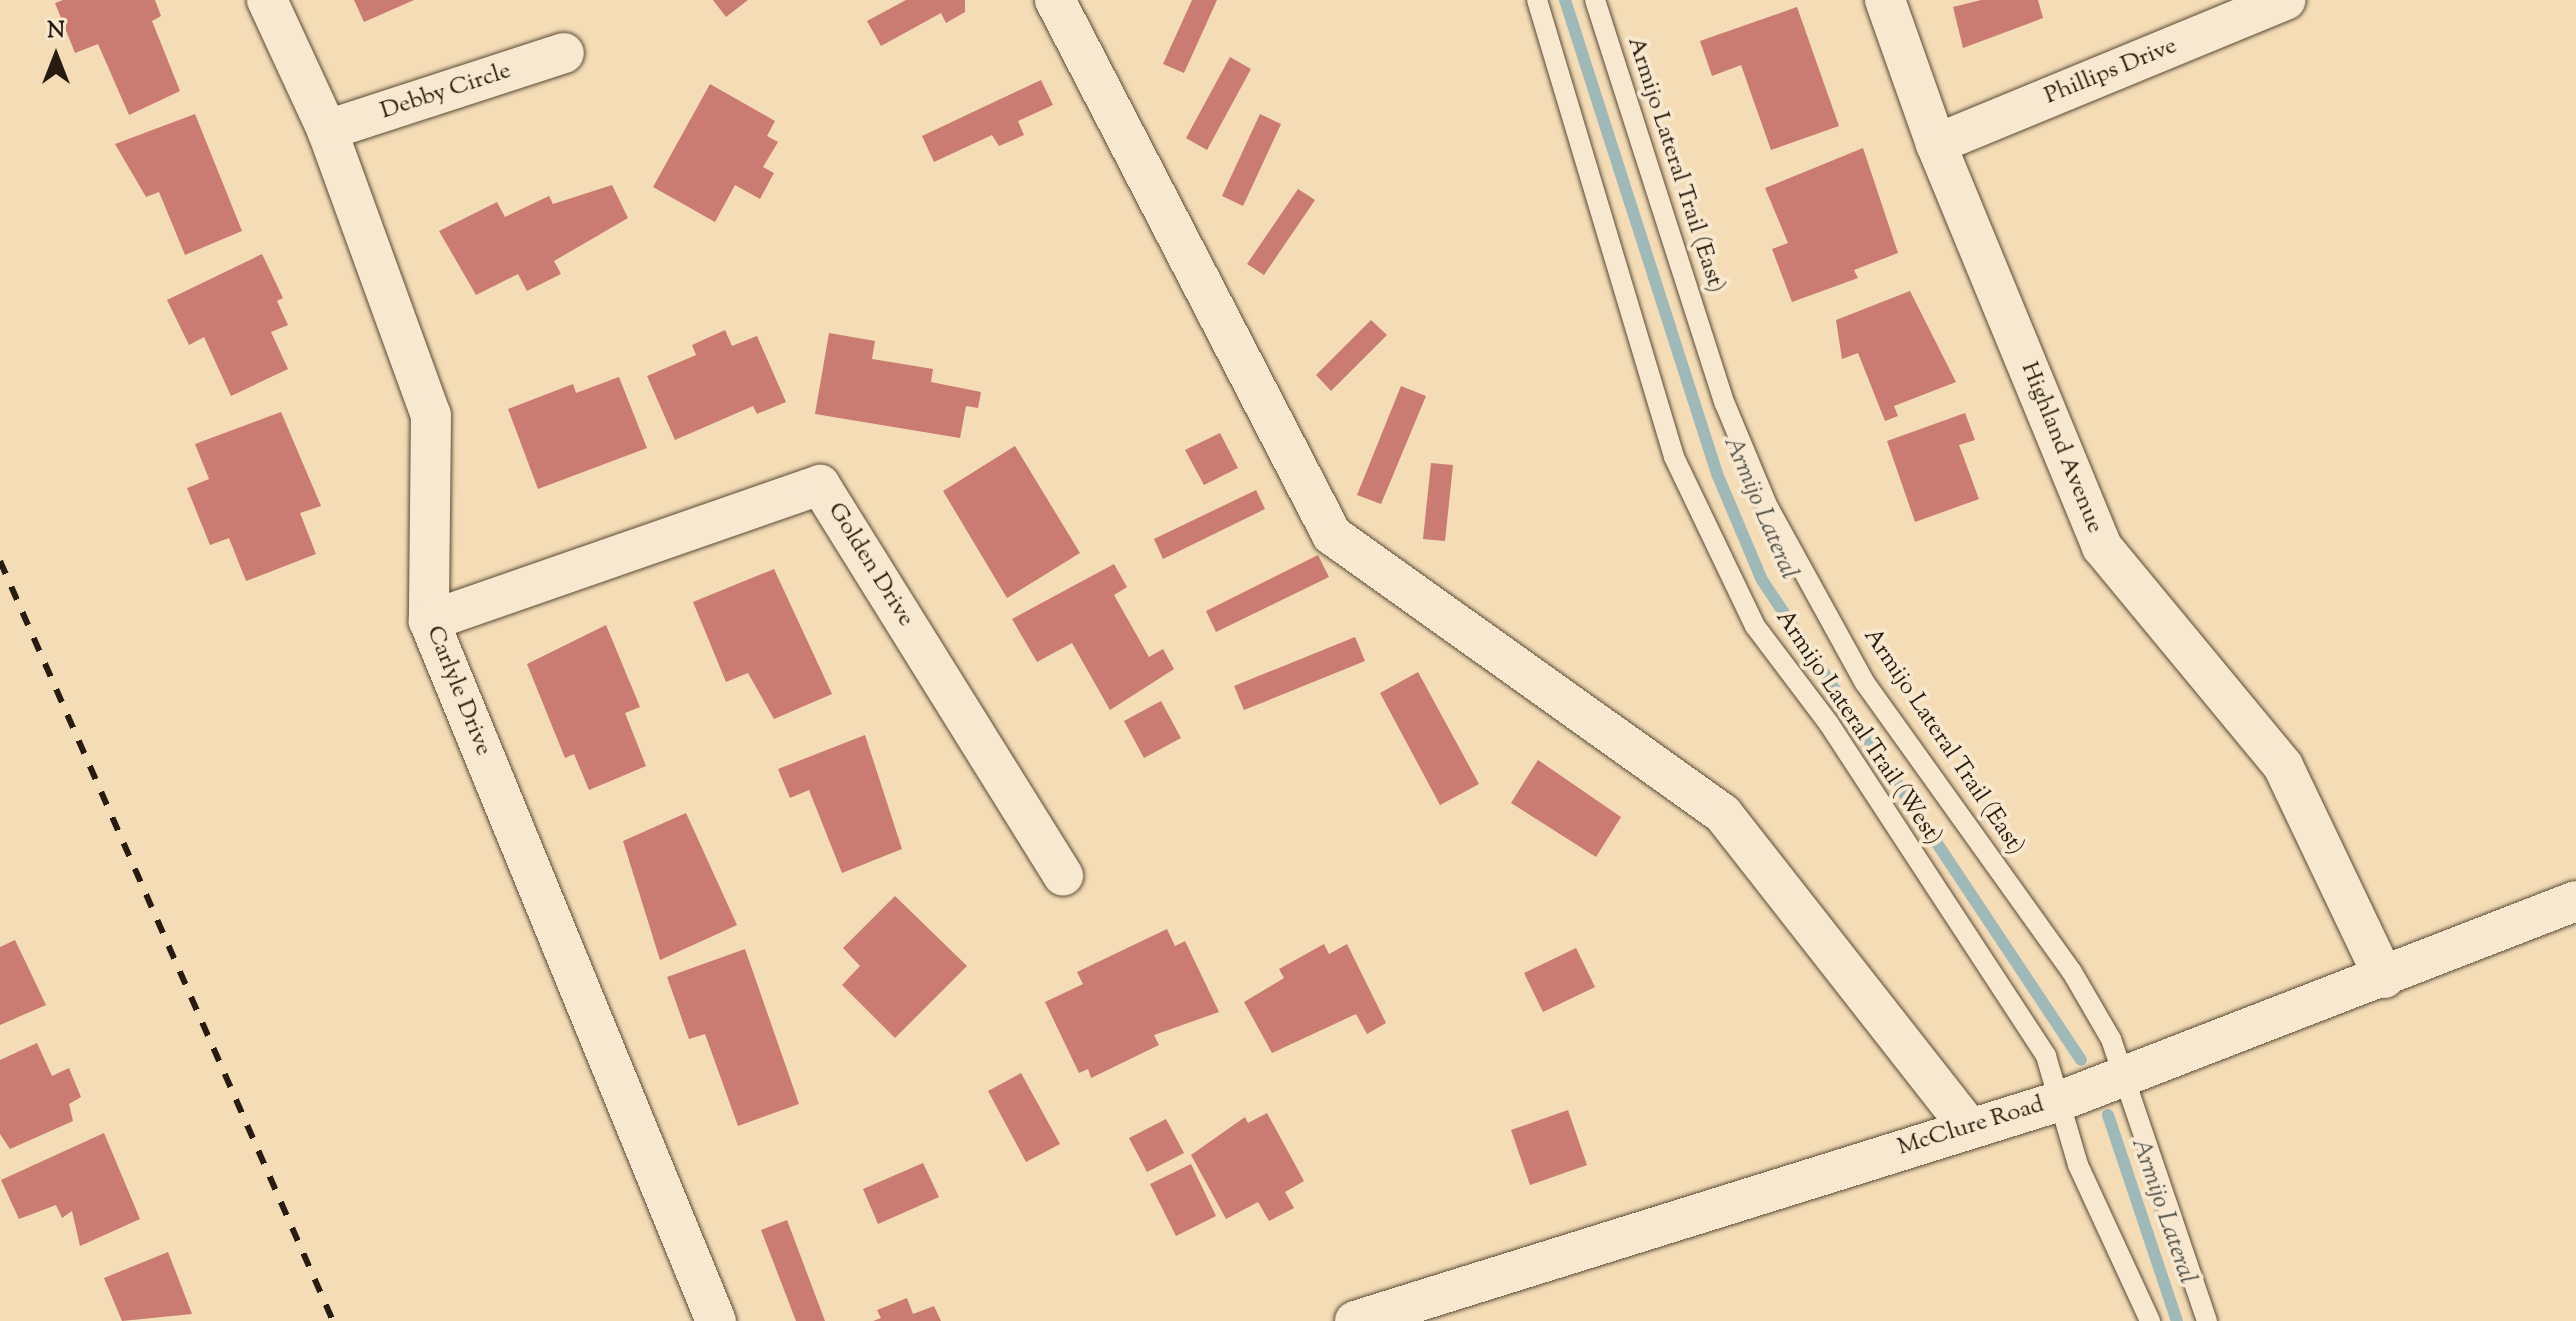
<!DOCTYPE html>
<html>
<head>
<meta charset="utf-8">
<style>
  body { margin:0 }
  #map { position:relative; width:2576px; height:1321px; overflow:hidden; background:#f4dcb6; font-family:"Sorts Mill Goudy",serif }
  div>[style] { position:absolute }
  [style*='--x'] { left:calc(var(--x)*1px); top:calc(var(--y)*1px); width:calc(var(--w)*1px); rotate:calc(var(--a)*1deg) }
  .stream>* { height:12px; margin:-6px; padding:0 6px; transform-origin:6px; border-radius:6px; background:#9fb9b8 }
  .building>* { inset:0; background:#ca7b72 }
  .roads { filter:drop-shadow(0 0 2px #5a4b38) drop-shadow(0 0 2px #5a4b38) }
  .lane>* { height:20px; margin:-10px; padding:0 10px; transform-origin:10px; border-radius:10px; background:#f8e8d0 }
  .street>* { height:40px; margin:-20px; padding:0 20px; transform-origin:20px; border-radius:20px; background:#f8e8d0 }
  .rail>* { height:6px; margin-top:-3px; transform-origin:0; background:repeating-linear-gradient(90deg,#261b0e 0 14px,transparent 0 28px) }
  span { translate:-50% -50%; white-space:nowrap; text-align:center; line-height:1.15; -webkit-text-stroke:8px #f8e8d0; paint-order:stroke }
  .street-label { font-size:24px; color:#261b0e }
  .water-label { font-size:26px; color:#50524a; font-style:italic }
  .north { position:absolute; left:16px; top:16px; width:80px; height:80px; -webkit-text-stroke:6px #f8e8d0; paint-order:stroke; rotate:0deg; font-size:22px; font-weight:700; line-height:32px; text-align:center; color:#261b0e }
  .north::after { content:''; display:block; margin:auto; width:28px; height:36px; background:#261b0e; clip-path:polygon(50% 0,100% 100%,50% 72%,0 100%) }
</style>
</head>
<body>
<div id="map">
  <div class="stream">
    <i style="--x:1565;--y:0;--w:500;--a:72.2"></i>
    <i style="--x:1718;--y:476;--w:113;--a:67.1"></i>
    <i style="--x:1762;--y:580;--w:576;--a:56.39"></i>
    <i style="--x:2108;--y:1115;--w:217;--a:71.5"></i>
  </div>
  <div class="building">
    <i style="clip-path:polygon(63px 0,155px 0,161px 16px,152px 21px,180px 91px,129px 115px,98px 44px,75px 53px,55px 3px)"></i>
    <i style="clip-path:polygon(354px 0,414px 0,364px 22px)"></i>
    <i style="clip-path:polygon(713px 0,748px 0,726px 17px)"></i>
    <i style="clip-path:polygon(906px 0,965px 0,965px 12px,946px 23px,941px 13px,881px 46px,867px 21px)"></i>
    <i style="clip-path:polygon(1192px 0,1217px 0,1184px 73px,1163px 64px)"></i>
    <i style="clip-path:polygon(1981px 0,2038px 0,2043px 18px,1963px 48px,1953px 7px)"></i>
    <i style="clip-path:polygon(1797px 7px,1839px 126px,1771px 150px,1741px 65px,1712px 76px,1700px 41px)"></i>
    <i style="clip-path:polygon(1230px 57px,1251px 69px,1207px 150px,1186px 138px)"></i>
    <i style="clip-path:polygon(1041px 80px,1053px 105px,1018px 121px,1024px 135px,999px 146px,992px 135px,934px 162px,922px 136px)"></i>
    <i style="clip-path:polygon(710px 84px,775px 121px,767px 136px,778px 142px,763px 167px,774px 173px,760px 199px,735px 185px,715px 222px,653px 187px)"></i>
    <i style="clip-path:polygon(195px 114px,242px 231px,185px 255px,159px 192px,146px 197px,115px 144px)"></i>
    <i style="clip-path:polygon(1260px 114px,1281px 124px,1243px 206px,1222px 196px)"></i>
    <i style="clip-path:polygon(1863px 148px,1898px 253px,1854px 270px,1858px 278px,1792px 302px,1772px 249px,1788px 243px,1765px 188px)"></i>
    <i style="clip-path:polygon(612px 185px,628px 218px,554px 261px,561px 274px,527px 291px,518px 274px,476px 295px,439px 231px,497px 202px,505px 217px,549px 196px,553px 204px)"></i>
    <i style="clip-path:polygon(1298px 189px,1315px 200px,1264px 275px,1247px 264px)"></i>
    <i style="clip-path:polygon(262px 254px,283px 298px,277px 301px,288px 325px,271px 332px,288px 369px,231px 396px,204px 337px,189px 345px,167px 300px)"></i>
    <i style="clip-path:polygon(1910px 291px,1956px 382px,1894px 406px,1898px 416px,1885px 421px,1858px 353px,1842px 359px,1836px 320px)"></i>
    <i style="clip-path:polygon(1371px 320px,1387px 335px,1331px 391px,1316px 375px)"></i>
    <i style="clip-path:polygon(725px 330px,732px 346px,757px 336px,786px 402px,757px 414px,753px 406px,675px 440px,647px 376px,696px 355px,692px 345px)"></i>
    <i style="clip-path:polygon(829px 333px,875px 341px,872px 359px,933px 369px,931px 382px,981px 392px,978px 408px,966px 406px,960px 438px,815px 414px)"></i>
    <i style="clip-path:polygon(619px 377px,647px 448px,538px 489px,508px 409px,573px 384px,576px 393px)"></i>
    <i style="clip-path:polygon(1401px 386px,1426px 396px,1381px 504px,1357px 495px)"></i>
    <i style="clip-path:polygon(281px 412px,321px 506px,300px 513px,316px 554px,246px 581px,229px 538px,210px 545px,187px 488px,209px 479px,195px 444px)"></i>
    <i style="clip-path:polygon(1965px 413px,1975px 440px,1959px 445px,1979px 499px,1915px 522px,1887px 441px)"></i>
    <i style="clip-path:polygon(1220px 433px,1238px 468px,1204px 485px,1185px 450px)"></i>
    <i style="clip-path:polygon(1015px 446px,1080px 553px,1007px 598px,943px 491px)"></i>
    <i style="clip-path:polygon(1431px 463px,1453px 465px,1445px 541px,1423px 539px)"></i>
    <i style="clip-path:polygon(1256px 490px,1265px 509px,1163px 559px,1154px 539px)"></i>
    <i style="clip-path:polygon(1318px 555px,1329px 577px,1216px 632px,1206px 611px)"></i>
    <i style="clip-path:polygon(1114px 564px,1127px 587px,1114px 595px,1149px 657px,1163px 649px,1174px 669px,1110px 710px,1072px 643px,1037px 662px,1012px 619px)"></i>
    <i style="clip-path:polygon(774px 569px,832px 694px,774px 719px,748px 673px,726px 682px,693px 602px)"></i>
    <i style="clip-path:polygon(606px 625px,640px 707px,625px 713px,646px 766px,589px 790px,574px 754px,565px 758px,527px 664px)"></i>
    <i style="clip-path:polygon(1355px 637px,1365px 661px,1244px 710px,1234px 686px)"></i>
    <i style="clip-path:polygon(1418px 672px,1479px 784px,1440px 805px,1380px 693px)"></i>
    <i style="clip-path:polygon(1161px 701px,1181px 738px,1144px 758px,1124px 721px)"></i>
    <i style="clip-path:polygon(865px 735px,902px 849px,842px 873px,809px 790px,790px 798px,778px 769px)"></i>
    <i style="clip-path:polygon(1538px 760px,1621px 817px,1596px 857px,1511px 803px)"></i>
    <i style="clip-path:polygon(686px 813px,737px 925px,660px 960px,623px 841px)"></i>
    <i style="clip-path:polygon(895px 896px,967px 966px,895px 1038px,842px 985px,860px 966px,843px 948px)"></i>
    <i style="clip-path:polygon(1167px 929px,1175px 946px,1185px 941px,1219px 1012px,1154px 1035px,1159px 1045px,1091px 1078px,1088px 1069px,1079px 1073px,1045px 1002px,1083px 984px,1077px 972px)"></i>
    <i style="clip-path:polygon(15px 940px,46px 1005px,0 1025px,0 947px)"></i>
    <i style="clip-path:polygon(1324px 944px,1329px 954px,1347px 944px,1386px 1023px,1367px 1034px,1356px 1014px,1272px 1053px,1244px 1002px,1284px 978px,1279px 969px)"></i>
    <i style="clip-path:polygon(1576px 948px,1595px 987px,1543px 1012px,1524px 973px)"></i>
    <i style="clip-path:polygon(745px 949px,799px 1104px,738px 1126px,705px 1034px,689px 1039px,667px 977px)"></i>
    <i style="clip-path:polygon(37px 1043px,52px 1076px,69px 1068px,81px 1097px,69px 1104px,73px 1121px,10px 1149px,0 1134px,0 1060px)"></i>
    <i style="clip-path:polygon(1021px 1073px,1060px 1144px,1026px 1162px,988px 1091px)"></i>
    <i style="clip-path:polygon(1568px 1110px,1587px 1165px,1530px 1185px,1511px 1130px)"></i>
    <i style="clip-path:polygon(1267px 1113px,1304px 1181px,1285px 1192px,1294px 1208px,1269px 1221px,1258px 1202px,1226px 1219px,1191px 1155px,1245px 1117px,1248px 1123px)"></i>
    <i style="clip-path:polygon(1166px 1119px,1184px 1153px,1147px 1172px,1129px 1138px)"></i>
    <i style="clip-path:polygon(104px 1133px,140px 1219px,80px 1246px,72px 1211px,62px 1218px,56px 1205px,19px 1219px,1px 1180px)"></i>
    <i style="clip-path:polygon(923px 1163px,939px 1197px,878px 1224px,863px 1189px)"></i>
    <i style="clip-path:polygon(1191px 1164px,1216px 1216px,1176px 1236px,1150px 1184px)"></i>
    <i style="clip-path:polygon(787px 1220px,825px 1321px,796px 1321px,761px 1230px)"></i>
    <i style="clip-path:polygon(168px 1252px,192px 1314px,122px 1321px,104px 1278px)"></i>
    <i style="clip-path:polygon(907px 1298px,913px 1314px,934px 1306px,941px 1321px,873px 1321px,881px 1318px,877px 1310px)"></i>
  </div>
  <div class="roads">
    <div class="lane">
      <i style="--x:1537;--y:0;--w:477;--a:73.3"></i>
      <i style="--x:1674;--y:457;--w:187;--a:64.4"></i>
      <i style="--x:1755;--y:626;--w:123;--a:52.9"></i>
      <i style="--x:1829;--y:724;--w:397;--a:56.8"></i>
      <i style="--x:2046;--y:1056;--w:114;--a:73.6"></i>
      <i style="--x:2078;--y:1165;--w:172;--a:65.2"></i>
      <i style="--x:1595;--y:0;--w:424;--a:72.2"></i>
      <i style="--x:1725;--y:404;--w:109;--a:67.4"></i>
      <i style="--x:1767;--y:505;--w:203;--a:61.2"></i>
      <i style="--x:1865;--y:683;--w:355;--a:54.4"></i>
      <i style="--x:2072;--y:972;--w:78;--a:59.8"></i>
      <i style="--x:2111;--y:1039;--w:298;--a:71.2"></i>
    </div>
    <div class="street">
      <i style="--x:267;--y:0;--w:143;--a:65.2"></i>
      <i style="--x:327;--y:130;--w:303;--a:70"></i>
      <i style="--x:431;--y:415;--w:206;--a:90.6"></i>
      <i style="--x:429;--y:621;--w:757;--a:67.71"></i>
      <i style="--x:1055;--y:0;--w:602;--a:62.63"></i>
      <i style="--x:1332;--y:535;--w:480;--a:35.5"></i>
      <i style="--x:1723;--y:814;--w:397;--a:51.9"></i>
      <i style="--x:1885;--y:0;--w:153;--a:70.5"></i>
      <i style="--x:1936;--y:144;--w:436;--a:67.6"></i>
      <i style="--x:2102;--y:547;--w:284;--a:50.4"></i>
      <i style="--x:2283;--y:766;--w:235;--a:64.5"></i>
      <i style="--x:327;--y:130;--w:249;--a:-18"></i>
      <i style="--x:1936;--y:144;--w:378;--a:-22.4"></i>
      <i style="--x:429;--y:621;--w:414;--a:-19.2"></i>
      <i style="--x:820;--y:485;--w:460;--a:58.1"></i>
      <i style="--x:1355;--y:1321;--w:739;--a:-17.33"></i>
      <i style="--x:2060;--y:1101;--w:553;--a:-21.19"></i>
    </div>
  </div>
  <div class="rail">
    <i style="--x:0;--y:561;--w:830;--a:66.34"></i>
  </div>
  <div class="street-label">
    <span style="left:2111px;top:72px;rotate:-22deg">Phillips Drive</span>
    <span style="left:446px;top:92px;rotate:-18deg">Debby Circle</span>
    <span style="left:1675px;top:165px;rotate:72deg">Armijo Lateral Trail (East)</span>
    <span style="left:2061px;top:448px;rotate:68deg">Highland Avenue</span>
    <span style="left:870px;top:565px;rotate:58deg">Golden Drive</span>
    <span style="left:458px;top:691px;rotate:68deg">Carlyle Drive</span>
    <span style="left:1858px;top:728px;rotate:56deg">Armijo Lateral Trail (West)</span>
    <span style="left:1943px;top:742px;rotate:56deg">Armijo Lateral Trail (East)</span>
    <span style="left:1971px;top:1127px;rotate:-17deg">McClure Road</span>
  </div>
  <div class="water-label">
    <span style="left:1760px;top:508px;rotate:67deg">Armijo Lateral</span>
    <span style="left:2163px;top:1211px;rotate:71deg">Armijo Lateral</span>
  </div>
  <div class="north">N</div>
</div>
</body>
</html>
